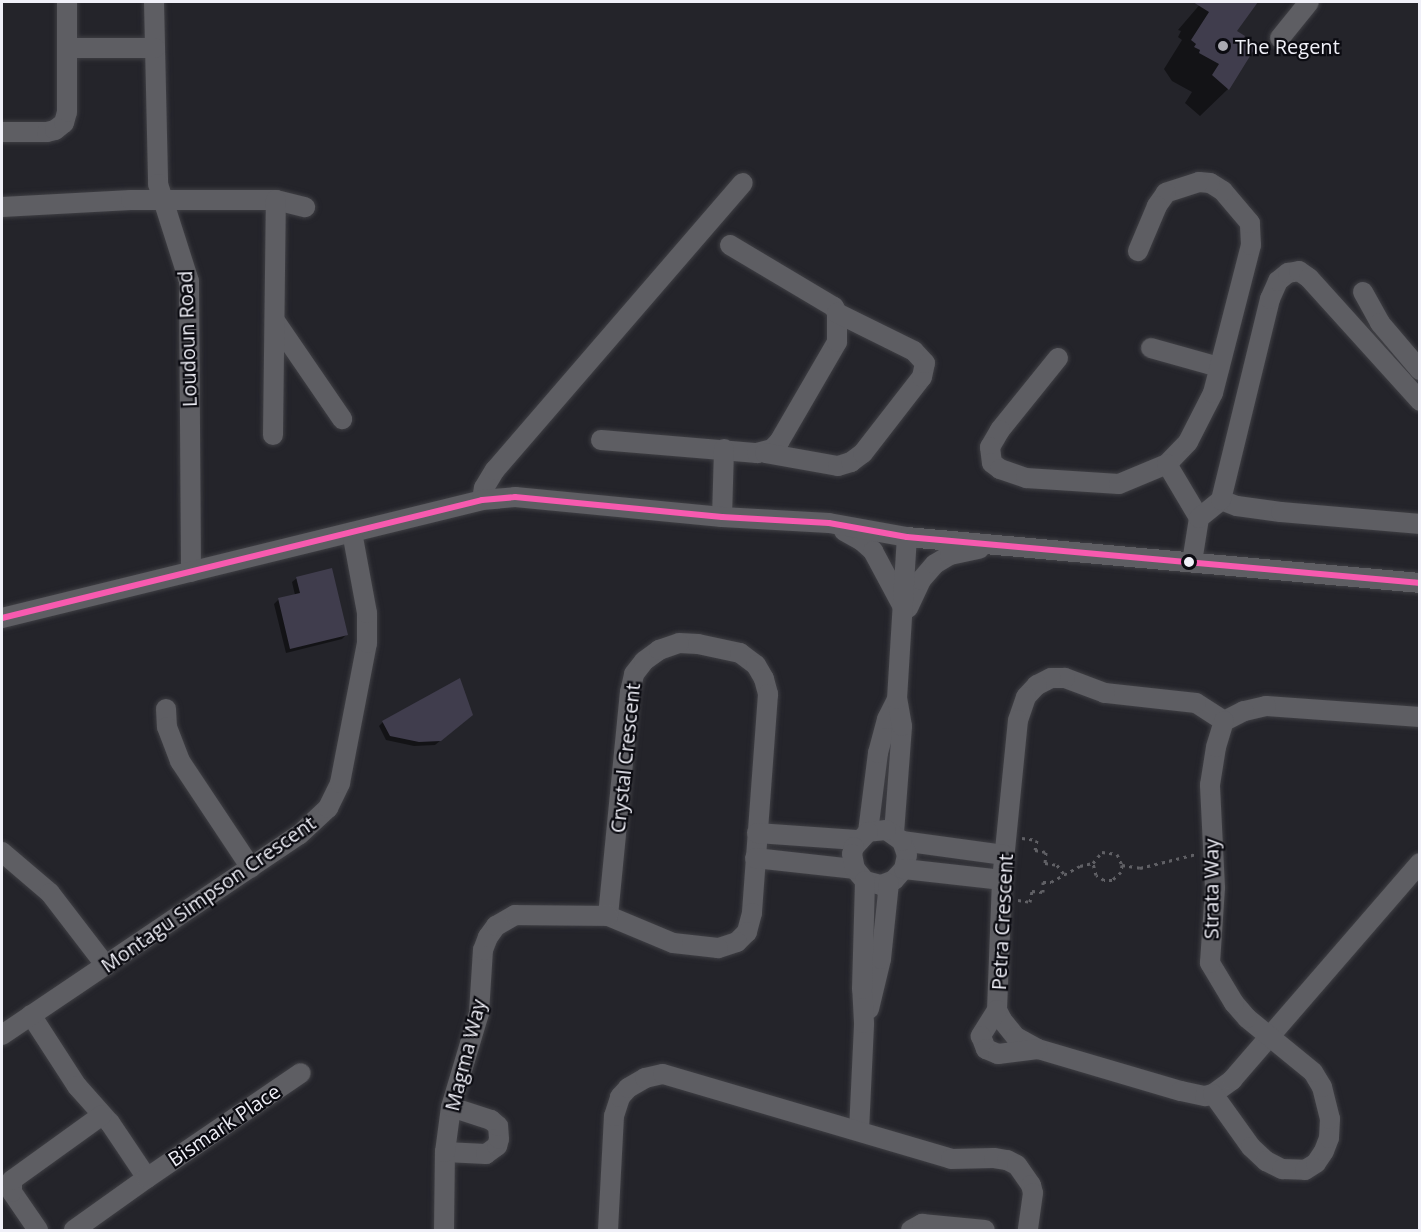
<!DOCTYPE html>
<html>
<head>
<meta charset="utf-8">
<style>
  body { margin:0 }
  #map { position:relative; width:1421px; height:1232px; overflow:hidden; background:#24242a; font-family:"Open Sans",sans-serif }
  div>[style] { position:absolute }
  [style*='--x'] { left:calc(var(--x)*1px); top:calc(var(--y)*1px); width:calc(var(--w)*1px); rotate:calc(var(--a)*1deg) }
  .shadow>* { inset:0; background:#0007 }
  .building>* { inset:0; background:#403d4d }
  .path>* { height:3px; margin-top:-1.5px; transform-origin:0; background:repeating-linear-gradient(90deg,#606065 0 3px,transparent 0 7.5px) }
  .roads { filter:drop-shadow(0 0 2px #3f3f44) drop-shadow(0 0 2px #3f3f44) }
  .minor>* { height:20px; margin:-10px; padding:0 10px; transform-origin:10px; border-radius:10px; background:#5e5e63 }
  .bus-1>* { height:6px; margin:-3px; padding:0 3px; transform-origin:3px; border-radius:3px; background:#f75aaf }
  .dots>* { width:16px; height:16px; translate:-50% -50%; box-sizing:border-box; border:3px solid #0b0b11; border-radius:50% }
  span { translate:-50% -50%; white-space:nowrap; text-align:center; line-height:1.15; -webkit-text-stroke:4.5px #0b0b11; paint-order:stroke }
  .poi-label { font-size:20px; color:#f0f0f8 }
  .left { translate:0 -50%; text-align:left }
  .street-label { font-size:20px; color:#f0f0f8 }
  .frame { position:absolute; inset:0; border:3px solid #f0f0f8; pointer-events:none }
</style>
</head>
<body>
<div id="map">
  <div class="shadow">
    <i style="clip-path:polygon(1202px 2px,1257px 2px,1235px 32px,1228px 89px,1200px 116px,1185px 103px,1192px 92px,1172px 81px,1164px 69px,1182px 40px,1178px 37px,1181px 31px,1178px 30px)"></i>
    <i style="clip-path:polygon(297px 578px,346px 635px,342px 639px,286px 653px,274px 604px,279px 599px,295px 595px,292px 582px)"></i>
    <i style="clip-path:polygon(467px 719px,435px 745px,414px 746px,386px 740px,379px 726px,383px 722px)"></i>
  </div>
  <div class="building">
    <i style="clip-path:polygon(1193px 2px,1258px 2px,1237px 31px,1245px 36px,1243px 40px,1255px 48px,1229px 90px,1212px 75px,1219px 64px,1199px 53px,1200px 50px,1194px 47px,1196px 44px,1191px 40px,1209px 12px)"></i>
    <i style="clip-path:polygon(332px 568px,348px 635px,290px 649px,278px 598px,300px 593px,296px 577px)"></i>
    <i style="clip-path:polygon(460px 678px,473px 715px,441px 741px,419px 742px,390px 736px,382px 721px)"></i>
  </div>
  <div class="path">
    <i style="--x:1022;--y:838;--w:15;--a:8"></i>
    <i style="--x:1037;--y:840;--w:10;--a:101"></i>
    <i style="--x:1035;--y:850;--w:11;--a:10"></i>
    <i style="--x:1046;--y:852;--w:11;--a:95"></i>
    <i style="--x:1045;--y:863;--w:12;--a:9"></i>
    <i style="--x:1057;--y:865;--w:11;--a:52"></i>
    <i style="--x:1122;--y:865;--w:18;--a:9"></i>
    <i style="--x:1140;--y:868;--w:58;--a:-14"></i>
    <i style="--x:1018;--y:900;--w:12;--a:9"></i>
    <i style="--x:1030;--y:902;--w:11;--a:-80"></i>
    <i style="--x:1032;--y:891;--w:11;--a:5"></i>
    <i style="--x:1043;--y:892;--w:10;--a:-90"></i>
    <i style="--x:1043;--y:882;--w:8;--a:0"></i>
    <i style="--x:1051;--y:882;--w:33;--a:-29"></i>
    <i style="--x:1080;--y:866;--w:13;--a:-13"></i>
    <i style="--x:1093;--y:863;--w:14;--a:-51"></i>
    <i style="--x:1102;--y:852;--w:15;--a:8"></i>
    <i style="--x:1117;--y:854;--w:12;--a:66"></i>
    <i style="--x:1122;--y:865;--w:7;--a:98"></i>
    <i style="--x:1121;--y:872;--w:12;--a:138"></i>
    <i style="--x:1112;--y:880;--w:8;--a:180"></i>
    <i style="--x:1104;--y:880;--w:9;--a:-148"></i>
    <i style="--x:1096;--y:875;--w:12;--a:-104"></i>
  </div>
  <div class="roads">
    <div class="minor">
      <i style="--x:154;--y:2;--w:182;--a:88.7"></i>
      <i style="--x:158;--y:184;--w:102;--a:72.3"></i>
      <i style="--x:189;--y:281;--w:291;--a:89.6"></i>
      <i style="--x:1280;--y:38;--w:46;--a:-51.1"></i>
      <i style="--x:68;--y:48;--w:87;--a:0"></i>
      <i style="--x:2;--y:132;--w:45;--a:0"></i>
      <i style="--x:47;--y:132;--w:8;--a:-14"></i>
      <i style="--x:55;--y:130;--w:11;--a:-38"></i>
      <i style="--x:64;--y:123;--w:11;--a:-75"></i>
      <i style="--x:67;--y:112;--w:110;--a:-90"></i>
      <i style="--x:2;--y:207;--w:129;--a:-3.1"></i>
      <i style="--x:131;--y:200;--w:145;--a:0"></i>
      <i style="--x:276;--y:200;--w:30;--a:14"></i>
      <i style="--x:1363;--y:292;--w:35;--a:61"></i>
      <i style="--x:1380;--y:323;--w:62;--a:49.6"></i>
      <i style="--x:275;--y:321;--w:119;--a:55.6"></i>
      <i style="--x:1151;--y:348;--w:71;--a:15.6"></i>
      <i style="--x:1058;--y:358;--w:92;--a:128.9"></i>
      <i style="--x:1000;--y:430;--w:20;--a:120"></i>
      <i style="--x:990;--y:447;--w:16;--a:83"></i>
      <i style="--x:992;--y:463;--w:10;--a:37"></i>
      <i style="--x:1000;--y:469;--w:28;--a:19"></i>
      <i style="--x:1026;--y:478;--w:93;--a:3.7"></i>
      <i style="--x:1119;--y:484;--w:52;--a:-22.6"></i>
      <i style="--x:1167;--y:464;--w:30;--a:-46"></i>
      <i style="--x:1188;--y:442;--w:55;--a:-63"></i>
      <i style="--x:1213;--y:393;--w:153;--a:-75.6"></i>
      <i style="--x:1251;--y:245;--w:22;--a:-93"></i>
      <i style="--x:1250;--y:223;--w:42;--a:-130.2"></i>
      <i style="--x:1223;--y:191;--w:15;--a:-148"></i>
      <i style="--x:1210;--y:183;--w:11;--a:-175"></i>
      <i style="--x:1199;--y:182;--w:35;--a:162"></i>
      <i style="--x:1166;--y:193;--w:16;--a:125"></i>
      <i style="--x:1157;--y:206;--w:49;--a:112.9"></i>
      <i style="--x:273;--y:435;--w:235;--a:-89.3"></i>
      <i style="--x:601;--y:440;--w:157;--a:4.8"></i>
      <i style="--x:757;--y:453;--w:16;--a:-15"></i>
      <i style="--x:772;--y:449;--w:10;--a:-45"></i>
      <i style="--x:779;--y:442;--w:116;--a:-59.9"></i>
      <i style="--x:837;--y:342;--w:29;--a:-90"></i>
      <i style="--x:837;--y:313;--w:7;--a:-117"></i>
      <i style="--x:834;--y:307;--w:121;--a:-149.2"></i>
      <i style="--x:765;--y:453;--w:74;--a:10.1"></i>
      <i style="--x:838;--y:466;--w:14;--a:-17"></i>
      <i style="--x:851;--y:462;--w:15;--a:-37"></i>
      <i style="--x:863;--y:453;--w:96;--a:-52.2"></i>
      <i style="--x:922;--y:377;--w:14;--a:-78"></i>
      <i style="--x:925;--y:363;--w:16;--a:-133"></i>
      <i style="--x:914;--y:351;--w:86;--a:-153.7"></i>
      <i style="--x:1167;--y:464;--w:63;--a:59.3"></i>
      <i style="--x:1199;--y:518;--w:45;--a:99"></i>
      <i style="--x:482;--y:500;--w:12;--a:-81"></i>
      <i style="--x:484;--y:488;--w:21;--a:-59"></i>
      <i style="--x:495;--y:470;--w:379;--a:-49.2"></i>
      <i style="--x:1221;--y:500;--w:17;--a:21"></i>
      <i style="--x:1237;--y:506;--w:44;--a:7.8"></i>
      <i style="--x:1281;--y:512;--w:140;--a:4.9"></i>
      <i style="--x:722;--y:517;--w:68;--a:-88.3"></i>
      <i style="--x:1199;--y:518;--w:28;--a:-39"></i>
      <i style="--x:1221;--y:500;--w:207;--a:-76.3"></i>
      <i style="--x:1270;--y:299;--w:20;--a:-66"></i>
      <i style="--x:1278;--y:281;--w:13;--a:-39"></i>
      <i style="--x:1288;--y:273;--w:11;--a:-10"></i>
      <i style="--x:1299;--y:271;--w:12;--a:35"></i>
      <i style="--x:1309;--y:278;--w:166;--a:47.9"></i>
      <i style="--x:844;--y:531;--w:21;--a:29"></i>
      <i style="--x:862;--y:541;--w:15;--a:42"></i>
      <i style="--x:873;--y:551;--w:64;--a:61.8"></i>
      <i style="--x:908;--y:608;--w:31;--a:-65"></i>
      <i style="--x:921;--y:580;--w:21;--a:-49"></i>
      <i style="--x:935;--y:564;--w:17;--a:-31"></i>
      <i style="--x:950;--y:555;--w:30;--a:-12"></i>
      <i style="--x:2;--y:618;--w:494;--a:-13.8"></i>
      <i style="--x:482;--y:500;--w:33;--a:-5"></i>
      <i style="--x:515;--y:497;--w:208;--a:5.5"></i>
      <i style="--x:722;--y:517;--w:107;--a:3.2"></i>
      <i style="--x:829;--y:523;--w:79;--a:10.2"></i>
      <i style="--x:907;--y:537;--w:515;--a:5.12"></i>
      <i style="--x:679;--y:643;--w:19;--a:3"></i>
      <i style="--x:698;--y:644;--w:43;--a:12.1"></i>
      <i style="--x:740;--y:653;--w:20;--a:37"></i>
      <i style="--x:756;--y:665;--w:16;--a:60"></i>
      <i style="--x:764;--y:679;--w:16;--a:75"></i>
      <i style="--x:768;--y:694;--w:220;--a:94.2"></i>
      <i style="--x:752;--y:913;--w:20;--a:105"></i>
      <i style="--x:747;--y:932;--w:14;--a:135"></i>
      <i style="--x:737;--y:942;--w:20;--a:162"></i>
      <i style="--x:718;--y:948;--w:45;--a:-173.7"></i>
      <i style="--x:673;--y:943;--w:70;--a:-157.4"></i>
      <i style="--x:608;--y:916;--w:225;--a:-84.4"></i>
      <i style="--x:630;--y:692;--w:18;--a:-77"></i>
      <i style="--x:634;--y:674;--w:16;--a:-52"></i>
      <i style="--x:644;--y:661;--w:19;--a:-36"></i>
      <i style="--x:659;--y:650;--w:21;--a:-19"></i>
      <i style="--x:166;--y:709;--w:18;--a:87"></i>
      <i style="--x:167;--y:727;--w:36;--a:69"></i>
      <i style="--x:180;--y:761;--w:128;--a:56.4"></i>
      <i style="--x:1420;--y:717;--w:154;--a:-175.9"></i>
      <i style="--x:1266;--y:706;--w:23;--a:167"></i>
      <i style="--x:1244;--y:711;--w:22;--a:153"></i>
      <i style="--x:1224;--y:721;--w:33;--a:-147"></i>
      <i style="--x:1196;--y:703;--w:92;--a:-173.7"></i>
      <i style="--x:1105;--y:693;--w:43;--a:-159.4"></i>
      <i style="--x:1065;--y:678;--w:14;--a:180"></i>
      <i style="--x:1051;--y:678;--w:16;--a:153"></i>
      <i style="--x:1037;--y:685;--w:16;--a:133"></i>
      <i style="--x:1026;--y:697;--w:24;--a:109"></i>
      <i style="--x:1018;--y:720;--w:161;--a:95.7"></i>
      <i style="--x:1002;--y:880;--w:130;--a:92.2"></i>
      <i style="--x:997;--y:1010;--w:11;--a:63"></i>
      <i style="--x:1002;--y:1020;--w:22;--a:51"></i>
      <i style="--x:1016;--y:1037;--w:25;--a:29"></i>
      <i style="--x:1038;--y:1049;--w:149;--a:16.4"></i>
      <i style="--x:1181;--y:1091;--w:25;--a:12"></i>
      <i style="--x:1205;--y:1096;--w:8;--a:-14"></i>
      <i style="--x:1213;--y:1094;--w:24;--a:-36"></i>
      <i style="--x:1232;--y:1080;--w:287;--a:-49.1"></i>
      <i style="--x:868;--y:832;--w:80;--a:-82.8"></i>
      <i style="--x:878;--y:753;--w:35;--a:-75"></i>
      <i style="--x:887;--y:719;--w:22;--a:-63"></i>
      <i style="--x:757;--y:833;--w:100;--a:4"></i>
      <i style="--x:894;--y:833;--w:107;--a:-85.7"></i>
      <i style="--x:902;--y:726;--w:27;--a:-100"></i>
      <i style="--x:897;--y:699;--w:162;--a:-86.5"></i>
      <i style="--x:902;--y:841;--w:103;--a:7.8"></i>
      <i style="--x:2;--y:852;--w:63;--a:40.5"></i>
      <i style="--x:50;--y:893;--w:92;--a:52.5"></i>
      <i style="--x:755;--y:858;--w:101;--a:6.3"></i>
      <i style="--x:855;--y:869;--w:16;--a:50"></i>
      <i style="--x:865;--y:881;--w:16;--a:14"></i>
      <i style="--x:881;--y:885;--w:14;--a:-21"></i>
      <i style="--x:894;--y:880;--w:15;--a:-48"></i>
      <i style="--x:904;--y:869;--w:14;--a:-78"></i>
      <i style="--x:907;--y:855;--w:15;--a:-110"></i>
      <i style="--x:902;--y:841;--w:19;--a:-145"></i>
      <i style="--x:886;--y:830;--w:18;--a:174"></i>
      <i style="--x:868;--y:832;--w:21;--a:133"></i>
      <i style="--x:854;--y:847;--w:7;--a:106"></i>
      <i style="--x:852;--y:854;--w:15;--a:79"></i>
      <i style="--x:904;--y:869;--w:99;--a:6.4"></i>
      <i style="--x:869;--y:1009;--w:51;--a:-76.5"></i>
      <i style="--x:881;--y:959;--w:76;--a:-84"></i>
      <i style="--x:997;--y:1010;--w:31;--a:122"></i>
      <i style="--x:981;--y:1036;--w:14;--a:69"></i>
      <i style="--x:986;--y:1049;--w:13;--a:23"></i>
      <i style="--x:998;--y:1054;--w:40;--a:-7.1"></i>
      <i style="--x:31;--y:1015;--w:85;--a:57.1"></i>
      <i style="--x:77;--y:1086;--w:50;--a:48.3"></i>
      <i style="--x:110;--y:1123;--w:66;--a:56.1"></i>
      <i style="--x:2;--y:1035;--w:358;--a:-34"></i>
      <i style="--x:299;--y:835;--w:40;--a:-43"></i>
      <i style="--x:328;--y:808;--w:28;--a:-64"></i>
      <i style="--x:340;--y:783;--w:143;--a:-79.1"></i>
      <i style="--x:367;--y:643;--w:30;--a:-90"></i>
      <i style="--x:367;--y:613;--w:82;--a:-100.5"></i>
      <i style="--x:1213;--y:1094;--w:65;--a:54.4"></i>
      <i style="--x:1251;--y:1147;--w:21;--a:43"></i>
      <i style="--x:1266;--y:1161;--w:18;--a:27"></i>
      <i style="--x:1282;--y:1169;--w:23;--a:2"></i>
      <i style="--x:1305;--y:1170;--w:13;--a:-32"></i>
      <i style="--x:1316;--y:1163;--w:14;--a:-56"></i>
      <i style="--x:1324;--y:1151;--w:14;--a:-69"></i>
      <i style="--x:1329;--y:1138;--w:19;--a:-87"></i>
      <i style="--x:1330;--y:1119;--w:33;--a:-104"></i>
      <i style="--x:1322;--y:1087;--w:17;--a:-121"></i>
      <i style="--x:1313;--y:1072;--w:85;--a:-140.7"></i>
      <i style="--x:1247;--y:1018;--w:20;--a:-131"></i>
      <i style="--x:1234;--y:1003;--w:47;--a:-121"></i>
      <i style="--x:1210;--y:963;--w:75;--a:-86.2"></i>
      <i style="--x:1215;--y:888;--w:103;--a:-92.8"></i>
      <i style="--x:1210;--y:785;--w:38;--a:-81"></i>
      <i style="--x:1216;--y:747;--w:27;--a:-73"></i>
      <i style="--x:859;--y:1131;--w:108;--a:-87.3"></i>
      <i style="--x:864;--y:1023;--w:34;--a:-93"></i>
      <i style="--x:862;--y:989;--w:108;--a:-88.4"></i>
      <i style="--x:445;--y:1152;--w:41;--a:2.8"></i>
      <i style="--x:486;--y:1154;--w:14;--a:-36"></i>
      <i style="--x:497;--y:1146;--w:7;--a:-74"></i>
      <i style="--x:499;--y:1139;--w:13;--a:-94"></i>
      <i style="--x:498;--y:1126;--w:9;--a:-139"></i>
      <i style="--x:491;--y:1120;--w:42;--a:-162"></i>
      <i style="--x:38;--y:1230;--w:46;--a:-124.4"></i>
      <i style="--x:12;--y:1192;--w:12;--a:-90"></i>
      <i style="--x:12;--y:1180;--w:111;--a:-35.8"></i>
      <i style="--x:74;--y:1230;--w:90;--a:-35.5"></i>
      <i style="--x:147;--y:1178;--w:186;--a:-34.3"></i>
      <i style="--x:444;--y:1230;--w:78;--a:-89.3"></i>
      <i style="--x:445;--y:1152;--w:45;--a:-82.4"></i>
      <i style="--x:451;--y:1107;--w:98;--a:-73.4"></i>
      <i style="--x:479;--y:1013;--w:63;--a:-86.4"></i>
      <i style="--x:483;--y:950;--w:14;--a:-69"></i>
      <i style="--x:488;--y:937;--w:14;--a:-54"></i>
      <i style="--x:496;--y:926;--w:22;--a:-30"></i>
      <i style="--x:515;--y:915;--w:93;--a:0.6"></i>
      <i style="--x:608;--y:1230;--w:114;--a:-87"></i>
      <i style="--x:614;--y:1116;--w:20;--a:-72"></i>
      <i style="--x:620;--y:1097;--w:12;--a:-48"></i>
      <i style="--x:628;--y:1088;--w:20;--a:-30"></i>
      <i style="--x:645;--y:1078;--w:18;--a:-13"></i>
      <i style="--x:663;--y:1074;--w:300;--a:16.4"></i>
      <i style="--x:951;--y:1159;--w:43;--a:-1.3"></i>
      <i style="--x:994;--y:1158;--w:13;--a:9"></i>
      <i style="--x:1007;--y:1160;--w:11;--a:27"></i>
      <i style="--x:1017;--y:1165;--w:24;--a:55"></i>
      <i style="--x:1031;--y:1185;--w:8;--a:76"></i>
      <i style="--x:1033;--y:1193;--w:37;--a:98"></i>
      <i style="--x:911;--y:1230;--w:13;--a:-29"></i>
      <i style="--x:922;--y:1224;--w:63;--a:5.4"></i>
    </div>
  </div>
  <div class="bus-1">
    <i style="--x:2;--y:618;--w:494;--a:-13.8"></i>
    <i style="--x:482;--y:500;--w:33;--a:-5"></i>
    <i style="--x:515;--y:497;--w:208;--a:5.5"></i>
    <i style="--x:722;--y:517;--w:107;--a:3.2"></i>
    <i style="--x:829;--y:523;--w:79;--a:10.2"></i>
    <i style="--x:907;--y:537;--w:515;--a:5.12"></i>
  </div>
  <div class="dots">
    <i style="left:1223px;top:46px;background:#a9a9b0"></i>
    <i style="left:1189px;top:562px;background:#f0f0f8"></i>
  </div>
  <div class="poi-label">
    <span class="left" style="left:1235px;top:46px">The Regent</span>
  </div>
  <div class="street-label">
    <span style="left:187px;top:339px;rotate:-92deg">Loudoun Road</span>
    <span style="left:625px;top:758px;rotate:-84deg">Crystal Crescent</span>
    <span style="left:1211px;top:889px;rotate:-90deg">Strata Way</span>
    <span style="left:208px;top:894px;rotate:-35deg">Montagu Simpson Crescent</span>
    <span style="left:1002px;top:922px;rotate:-87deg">Petra Crescent</span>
    <span style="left:465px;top:1055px;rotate:-76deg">Magma Way</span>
    <span style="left:224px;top:1125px;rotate:-34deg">Bismark Place</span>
  </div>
  <div class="frame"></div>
</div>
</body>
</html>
